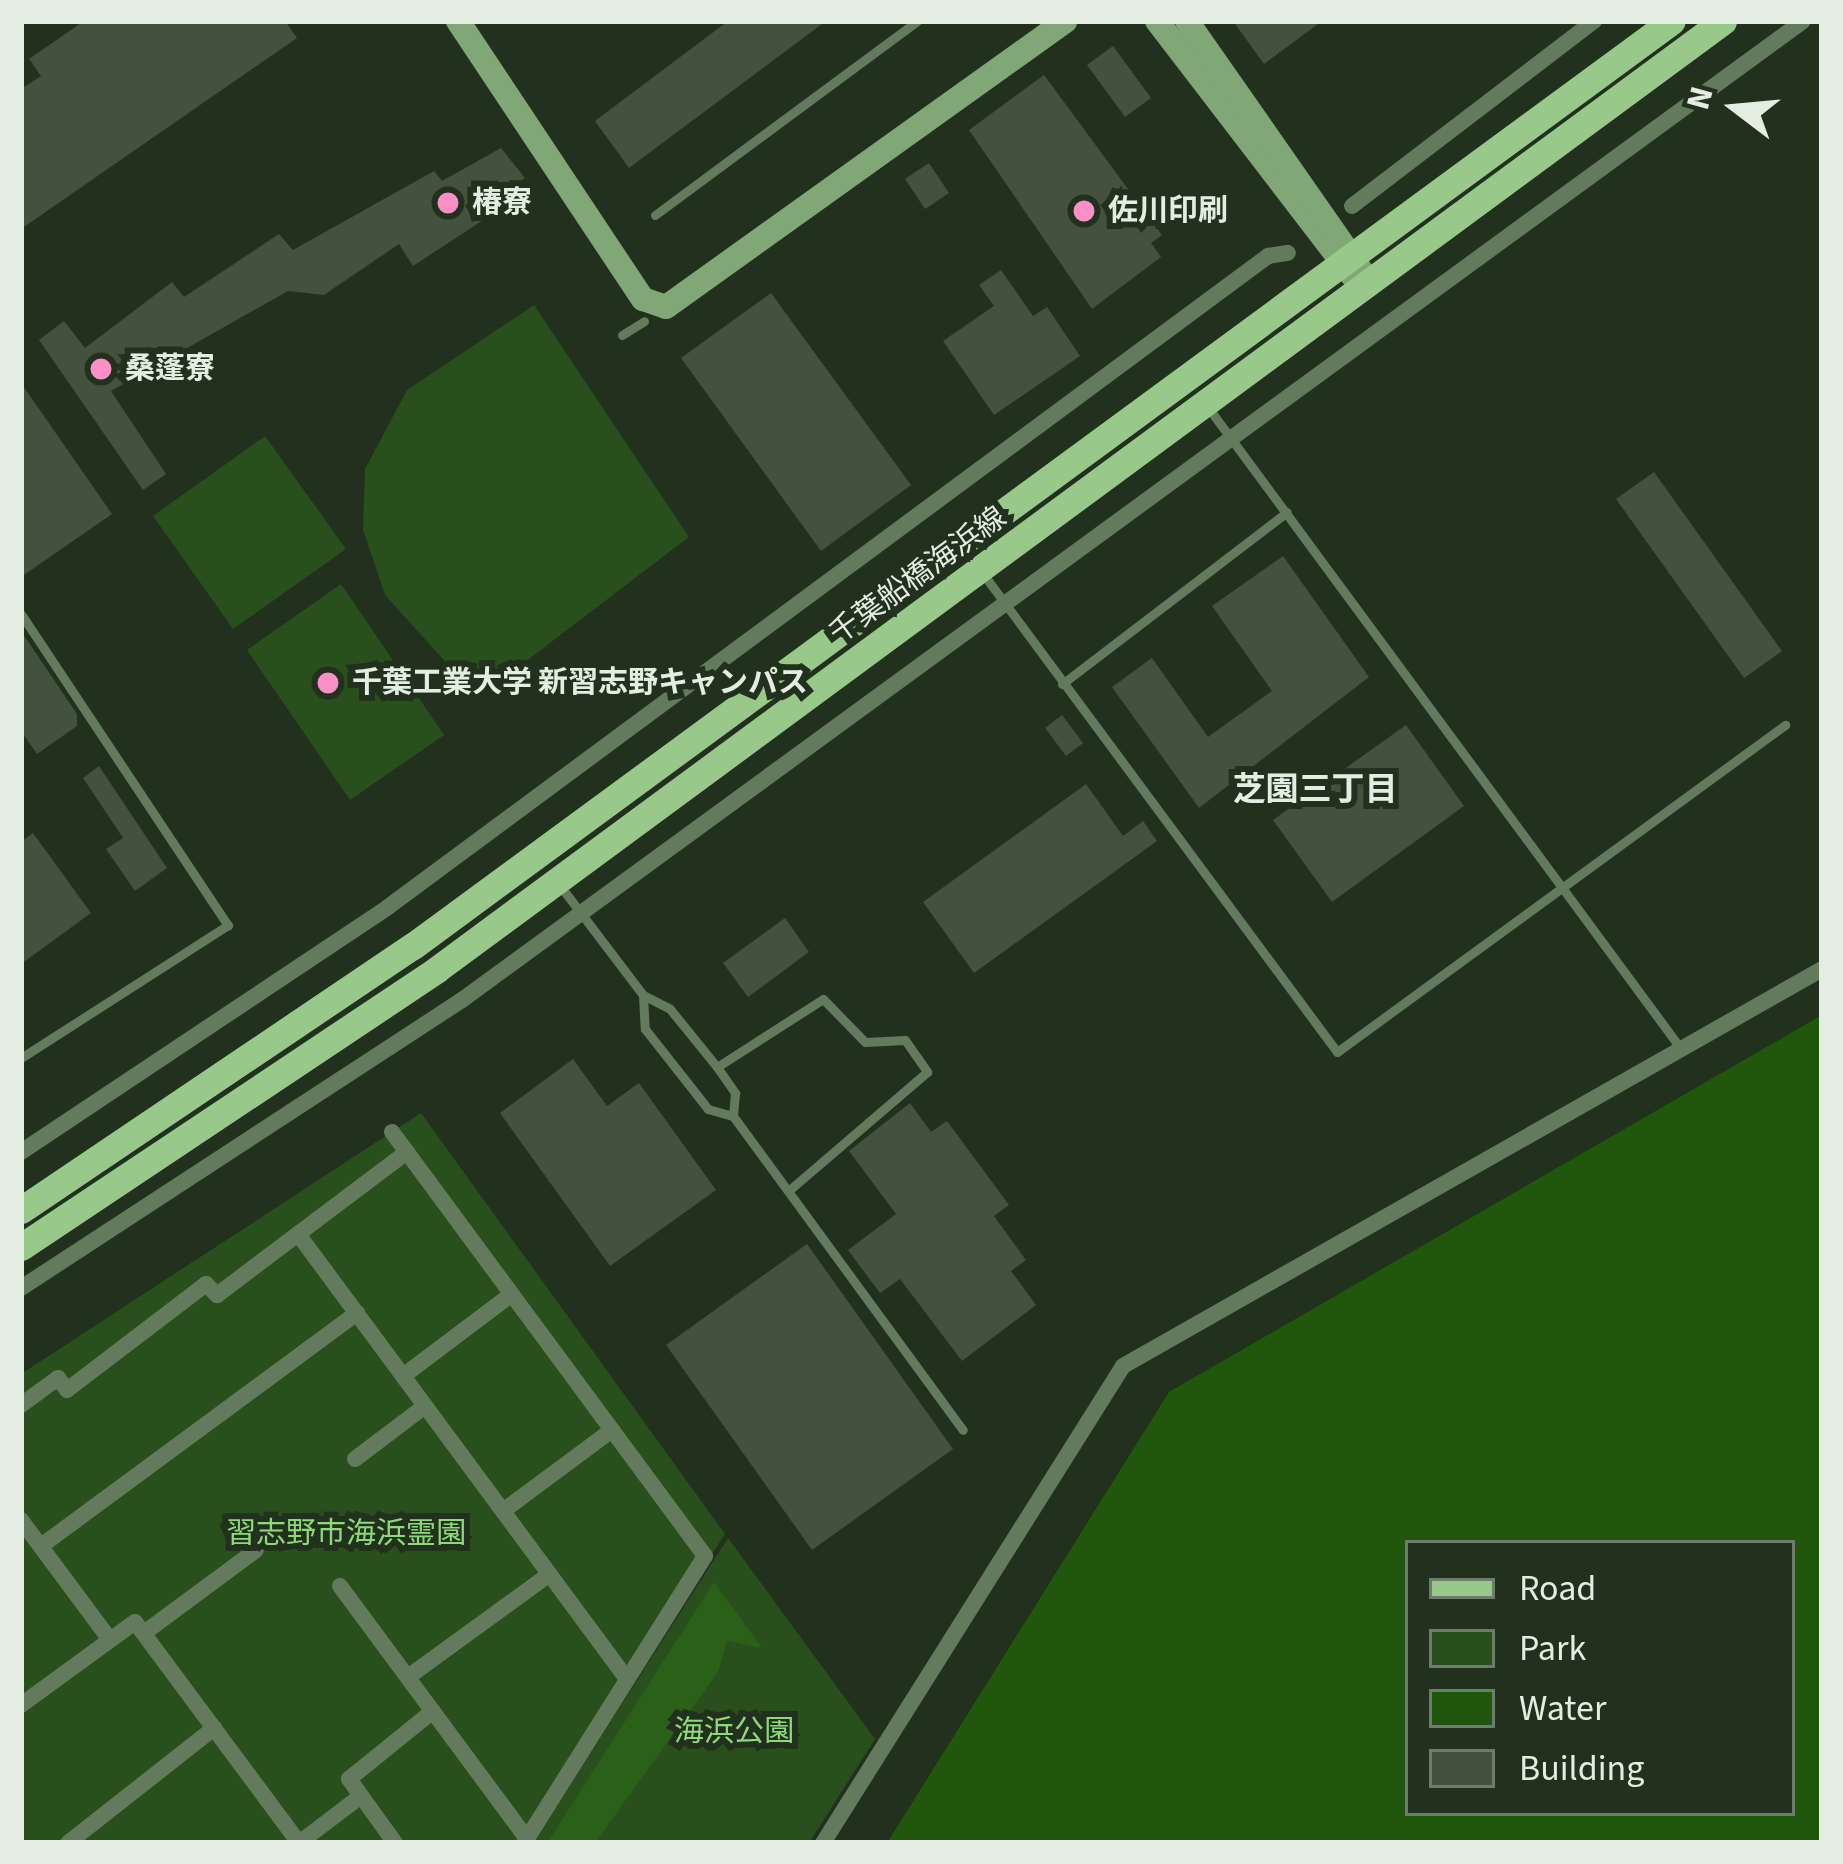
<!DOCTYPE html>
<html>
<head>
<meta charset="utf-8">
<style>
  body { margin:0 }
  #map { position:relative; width:1843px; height:1864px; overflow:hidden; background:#22301e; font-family:"Source Sans 3","Noto Sans JP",sans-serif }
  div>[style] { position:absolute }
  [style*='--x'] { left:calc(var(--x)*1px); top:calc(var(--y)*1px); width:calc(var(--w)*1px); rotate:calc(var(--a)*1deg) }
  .green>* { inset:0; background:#284f1c }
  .forest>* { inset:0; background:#2a6018 }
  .water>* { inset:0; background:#21570c }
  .building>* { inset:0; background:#43523e }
  .lane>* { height:9px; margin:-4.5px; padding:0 4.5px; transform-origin:4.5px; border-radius:4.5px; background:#637a5c }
  .street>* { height:16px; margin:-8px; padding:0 8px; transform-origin:8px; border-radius:8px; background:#637a5c }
  .secondary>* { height:24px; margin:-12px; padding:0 12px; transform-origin:12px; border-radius:12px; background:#81a776 }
  .primary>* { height:27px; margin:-13.5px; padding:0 13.5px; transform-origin:13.5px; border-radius:13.5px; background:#98c98a }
  .dots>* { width:33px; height:33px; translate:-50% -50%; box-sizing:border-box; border:6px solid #22301e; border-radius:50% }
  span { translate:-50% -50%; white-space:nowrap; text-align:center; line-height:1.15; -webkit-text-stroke:12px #22301e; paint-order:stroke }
  .poi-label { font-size:30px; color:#e3ede1; font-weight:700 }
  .left { translate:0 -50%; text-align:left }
  .street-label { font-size:30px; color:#e3ede1 }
  .park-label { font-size:30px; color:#8ed979 }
  .neighbourhood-label { font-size:33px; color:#e3ede1; font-weight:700 }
  .frame { position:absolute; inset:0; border:24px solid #e3ede1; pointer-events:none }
  .legend { position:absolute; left:1405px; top:1540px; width:390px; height:276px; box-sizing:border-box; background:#22301e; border:3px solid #6f7c6c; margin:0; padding:15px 21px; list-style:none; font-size:36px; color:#e3ede1 }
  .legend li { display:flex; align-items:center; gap:24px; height:60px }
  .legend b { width:60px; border:3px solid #6f7c6c }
  .north { position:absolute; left:1675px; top:48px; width:120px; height:120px; -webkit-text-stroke:9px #22301e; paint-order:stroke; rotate:286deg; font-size:33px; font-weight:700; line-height:48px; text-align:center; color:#e3ede1 }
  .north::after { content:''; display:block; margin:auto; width:42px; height:54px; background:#e3ede1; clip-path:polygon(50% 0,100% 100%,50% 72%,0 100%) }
</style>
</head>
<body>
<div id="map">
  <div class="green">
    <i style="clip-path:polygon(534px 305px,689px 537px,478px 698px,385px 595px,363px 530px,365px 469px,407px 390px)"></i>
    <i style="clip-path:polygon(265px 436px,346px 549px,233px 629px,153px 516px)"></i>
    <i style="clip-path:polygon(341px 584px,444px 735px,350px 800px,247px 650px)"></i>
    <i style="clip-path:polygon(421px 1113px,725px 1534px,529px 1843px,21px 1843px,21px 1374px)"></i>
    <i style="clip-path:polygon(728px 1538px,875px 1739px,809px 1843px,533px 1843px)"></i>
  </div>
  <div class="forest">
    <i style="clip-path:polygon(714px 1582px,762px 1648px,727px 1641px,718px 1672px,595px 1843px,547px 1843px)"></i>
  </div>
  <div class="water">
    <i style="clip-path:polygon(evenodd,1822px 1015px,1822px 1843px,887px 1843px,1169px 1392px,1822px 1015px,1408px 1543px,1792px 1543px,1792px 1813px,1408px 1813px,1408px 1543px)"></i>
  </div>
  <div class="building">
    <i style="clip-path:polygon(84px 21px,285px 21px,297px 38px,21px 229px,21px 89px,41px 76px,29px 59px)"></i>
    <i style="clip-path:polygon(728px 21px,826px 21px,629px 168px,595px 121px)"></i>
    <i style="clip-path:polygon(1233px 21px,1322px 21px,1264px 64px)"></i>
    <i style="clip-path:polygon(1113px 46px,1151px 98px,1125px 117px,1087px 65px)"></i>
    <i style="clip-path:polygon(1044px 75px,1162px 235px,1151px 243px,1161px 257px,1092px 309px,969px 130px)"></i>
    <i style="clip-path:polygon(501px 148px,525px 178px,514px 186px,520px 196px,413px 266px,399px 244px,324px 295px,288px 291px,111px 391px,166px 474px,143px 490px,39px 340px,64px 321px,85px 348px,172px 282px,184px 297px,279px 234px,293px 250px,434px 171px,442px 181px)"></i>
    <i style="clip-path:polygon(929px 163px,949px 193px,925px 209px,905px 179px)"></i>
    <i style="clip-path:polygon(1001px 270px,1033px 316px,1047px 307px,1080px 356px,994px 415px,943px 341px,994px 306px,979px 285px)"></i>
    <i style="clip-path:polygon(771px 293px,911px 485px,821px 551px,681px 358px)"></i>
    <i style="clip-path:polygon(21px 383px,112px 514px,21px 577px)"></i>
    <i style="clip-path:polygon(1654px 472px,1782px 651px,1744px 678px,1616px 499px)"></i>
    <i style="clip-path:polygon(1283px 556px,1369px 677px,1199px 808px,1112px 687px,1152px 658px,1208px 737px,1272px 691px,1212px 606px)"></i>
    <i style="clip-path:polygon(21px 631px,77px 714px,77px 726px,37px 754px,21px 731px)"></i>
    <i style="clip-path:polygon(1062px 715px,1083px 743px,1066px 756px,1045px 728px)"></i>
    <i style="clip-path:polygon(1406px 725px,1464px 806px,1332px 902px,1273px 820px)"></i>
    <i style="clip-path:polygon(99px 766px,167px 868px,135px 891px,106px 849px,123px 838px,83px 778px)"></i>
    <i style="clip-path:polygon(1086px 784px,1123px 836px,1143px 821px,1157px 841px,974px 973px,923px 902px)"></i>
    <i style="clip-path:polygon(33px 833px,91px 913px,21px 964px,21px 842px)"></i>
    <i style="clip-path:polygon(785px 918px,809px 952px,748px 997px,723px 963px)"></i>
    <i style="clip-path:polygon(573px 1059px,607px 1106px,639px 1083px,716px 1190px,610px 1266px,500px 1113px)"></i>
    <i style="clip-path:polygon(910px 1103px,931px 1132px,947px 1121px,1009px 1205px,994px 1216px,1026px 1260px,1011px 1271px,1036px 1305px,962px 1361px,900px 1279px,880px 1293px,848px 1250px,896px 1214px,849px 1151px)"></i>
    <i style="clip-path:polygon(807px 1244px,953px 1449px,812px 1550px,666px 1345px)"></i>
  </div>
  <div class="lane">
    <i style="--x:655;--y:215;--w:326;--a:-36.5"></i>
    <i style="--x:622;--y:335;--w:26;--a:-32"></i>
    <i style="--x:1207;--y:406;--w:799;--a:53.6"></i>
    <i style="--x:981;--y:571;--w:598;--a:53.49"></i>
    <i style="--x:1337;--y:1052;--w:555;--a:-36.13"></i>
    <i style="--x:21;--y:614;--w:374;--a:56.4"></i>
    <i style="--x:228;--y:925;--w:246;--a:147.3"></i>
    <i style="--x:1062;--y:684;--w:283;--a:-37.4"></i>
    <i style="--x:558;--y:883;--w:141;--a:52.8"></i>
    <i style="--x:643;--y:995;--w:30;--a:27"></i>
    <i style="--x:670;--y:1009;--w:75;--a:51"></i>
    <i style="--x:717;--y:1067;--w:32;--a:55"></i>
    <i style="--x:735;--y:1093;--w:23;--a:95"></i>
    <i style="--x:643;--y:995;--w:34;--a:87"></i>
    <i style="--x:645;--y:1029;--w:102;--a:51.8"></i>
    <i style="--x:708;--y:1109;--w:26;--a:16"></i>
    <i style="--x:733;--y:1116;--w:389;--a:53.8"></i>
    <i style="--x:717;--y:1067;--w:126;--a:-32.7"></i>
    <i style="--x:823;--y:999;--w:60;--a:45.7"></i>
    <i style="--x:865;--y:1042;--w:40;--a:-2.9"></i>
    <i style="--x:905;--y:1040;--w:39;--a:55"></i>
    <i style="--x:927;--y:1072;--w:183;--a:139.4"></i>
  </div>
  <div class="street">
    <i style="--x:1352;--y:206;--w:305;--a:-37.4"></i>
    <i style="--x:392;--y:1132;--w:527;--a:53.56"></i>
    <i style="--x:705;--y:1556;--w:339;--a:122.2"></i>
    <i style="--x:21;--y:1152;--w:441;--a:-33.7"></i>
    <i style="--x:388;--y:907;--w:1095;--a:-36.49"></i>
    <i style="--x:1268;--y:256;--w:20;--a:-9"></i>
    <i style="--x:298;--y:1234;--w:553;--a:53.52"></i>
    <i style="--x:21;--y:1288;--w:527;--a:-33.15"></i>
    <i style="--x:462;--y:1000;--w:1660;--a:-36.13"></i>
    <i style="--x:403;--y:1376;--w:136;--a:-37"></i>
    <i style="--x:21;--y:1405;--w:46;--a:-36.1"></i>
    <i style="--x:58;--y:1378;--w:15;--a:53"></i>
    <i style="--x:67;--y:1390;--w:175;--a:-37.3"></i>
    <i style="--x:206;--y:1284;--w:16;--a:45"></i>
    <i style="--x:217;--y:1295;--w:238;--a:-37"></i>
    <i style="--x:355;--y:1459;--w:88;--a:-37.1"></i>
    <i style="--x:503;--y:1511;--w:136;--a:-36.6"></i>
    <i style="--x:21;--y:1520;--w:149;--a:53.4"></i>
    <i style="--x:41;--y:1546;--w:393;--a:-36.4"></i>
    <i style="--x:340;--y:1586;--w:315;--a:53.5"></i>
    <i style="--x:144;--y:1633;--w:139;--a:-36.5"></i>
    <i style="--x:408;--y:1677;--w:175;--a:-36"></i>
    <i style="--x:21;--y:1705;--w:141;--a:-36.1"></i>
    <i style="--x:135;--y:1622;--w:275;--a:53.4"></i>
    <i style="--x:299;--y:1843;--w:78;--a:-37.2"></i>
    <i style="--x:68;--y:1843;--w:186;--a:-38.2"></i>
    <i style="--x:395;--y:1843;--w:79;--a:-125.7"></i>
    <i style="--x:349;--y:1779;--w:108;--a:-39"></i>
    <i style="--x:823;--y:1843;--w:563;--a:-57.83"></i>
    <i style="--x:1123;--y:1366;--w:804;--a:-29.59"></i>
  </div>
  <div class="secondary">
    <i style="--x:458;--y:21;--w:334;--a:56.4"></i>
    <i style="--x:643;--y:299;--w:24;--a:19"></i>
    <i style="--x:666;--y:307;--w:491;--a:-35.6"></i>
    <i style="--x:1157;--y:21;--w:322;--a:52.5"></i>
    <i style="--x:1187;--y:21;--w:304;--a:55.1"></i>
  </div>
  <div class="primary">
    <i style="--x:21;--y:1210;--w:473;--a:-34"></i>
    <i style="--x:413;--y:946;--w:1562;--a:-36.31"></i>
    <i style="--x:21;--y:1247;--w:499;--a:-33.7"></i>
    <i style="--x:436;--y:970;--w:1599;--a:-36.4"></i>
  </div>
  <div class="dots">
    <i style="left:448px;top:203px;background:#fa8fc6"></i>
    <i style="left:1084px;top:211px;background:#fa8fc6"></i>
    <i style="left:101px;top:369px;background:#fa8fc6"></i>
    <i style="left:328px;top:683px;background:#fa8fc6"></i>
  </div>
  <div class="poi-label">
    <span class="left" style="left:472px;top:203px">椿寮</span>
    <span class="left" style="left:1108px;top:211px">佐川印刷</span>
    <span class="left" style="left:125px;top:369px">桑蓬寮</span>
    <span class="left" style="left:352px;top:683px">千葉工業大学 新習志野キャンパス</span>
  </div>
  <div class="street-label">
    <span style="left:918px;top:576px;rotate:-36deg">千葉船橋海浜線</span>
  </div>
  <div class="park-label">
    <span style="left:346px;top:1534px">習志野市海浜霊園</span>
    <span style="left:734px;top:1732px">海浜公園</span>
  </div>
  <div class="neighbourhood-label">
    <span style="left:1315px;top:790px">芝園三丁目</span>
  </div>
  <div class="frame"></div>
  <ul class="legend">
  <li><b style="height:15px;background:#98c98a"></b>Road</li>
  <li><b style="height:33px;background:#284f1c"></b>Park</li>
  <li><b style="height:33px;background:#21570c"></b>Water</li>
  <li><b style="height:33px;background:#43523e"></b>Building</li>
  </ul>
  <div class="north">N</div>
</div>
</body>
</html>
